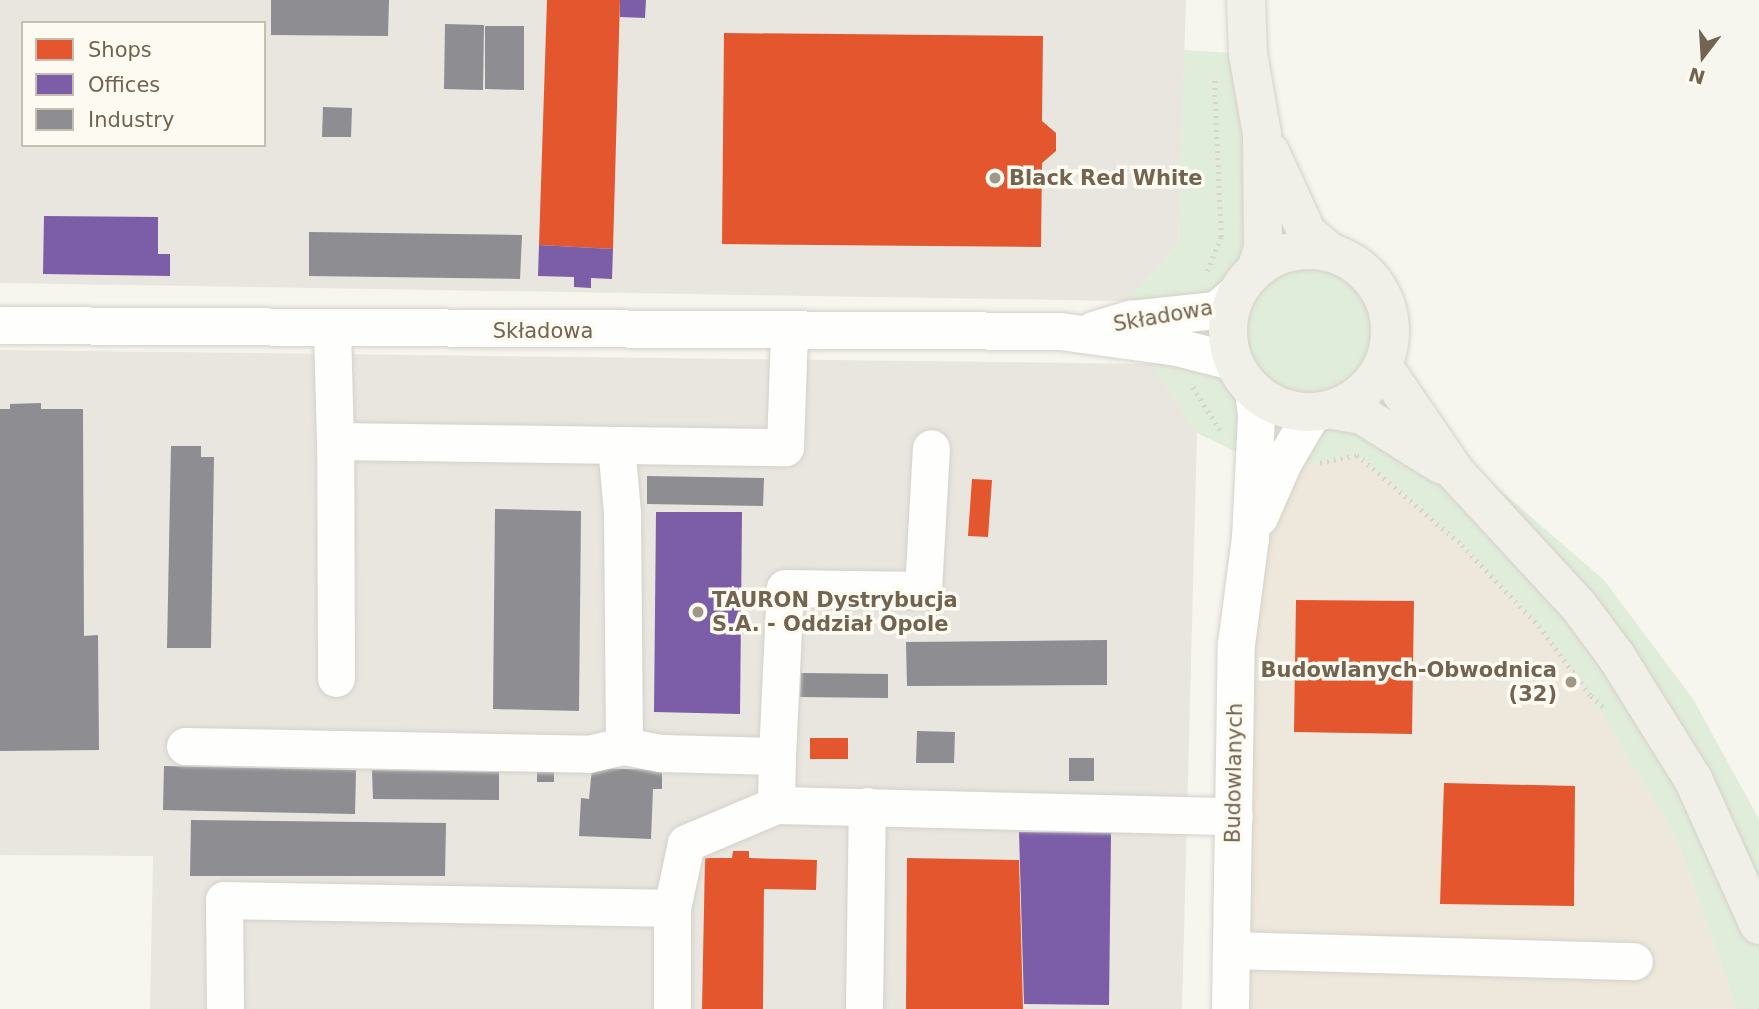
<!DOCTYPE html>
<html>
<head>
<meta charset="utf-8">
<style>
  body { margin:0 }
  #map { position:relative; width:1759px; height:1009px; overflow:hidden; background:#f6f5ee; font-family:"DejaVu Sans",sans-serif }
  div>[style] { position:absolute }
  [style*='--x'] { left:calc(var(--x)*1px); top:calc(var(--y)*1px); width:calc(var(--w)*1px); rotate:calc(var(--a)*1deg) }
  .commercial>* { inset:0; background:#eee7dc }
  .industrial>* { inset:0; background:#e8e6df }
  .green>* { inset:0; background:#e1eddb }
  .shops>* { inset:0; background:#e4572e }
  .offices>* { inset:0; background:#7b5ea7 }
  .industry>* { inset:0; background:#8d8d92 }
  .path>* { height:4.5px; margin-top:-2.25px; transform-origin:0; background:repeating-linear-gradient(90deg,#d8d4cd 0 2px,transparent 0 7px) }
  .roads { filter:drop-shadow(0 0 2px #d4d1c9) drop-shadow(0 0 2px #d4d1c9) }
  .minor>* { height:37px; margin:-18.5px; padding:0 18.5px; transform-origin:18.5px; border-radius:18.5px; background:#fefefc }
  .major>* { height:38px; margin:-19px; padding:0 19px; transform-origin:19px; border-radius:19px; background:#f1f0e8 }
  .major>.ring { margin:-19px; padding:0; box-sizing:content-box; background:none; border:38px solid #f1f0e8; border-radius:50% }
  .dots>* { width:19px; height:19px; translate:-50% -50%; box-sizing:border-box; border:4px solid #fdfbf1; border-radius:50% }
  span { translate:-50% -50%; white-space:nowrap; text-align:center; line-height:1.15; -webkit-text-stroke:7px #fdfbf1; paint-order:stroke }
  .poi-label { font-size:21px; color:#736451; font-weight:700 }
  .left { translate:0 -50%; text-align:left }
  .right { translate:-100% -50%; text-align:right }
  .street-label { font-size:21px; color:#736451 }
  .legend { position:absolute; left:21px; top:21px; width:245px; height:126px; box-sizing:border-box; background:#fdfbf1; border:2px solid #c6bfb1; margin:0; padding:9px 12px; list-style:none; font-size:21px; color:#736451 }
  .legend li { display:flex; align-items:center; gap:14px; height:35px }
  .legend b { width:35px; border:2px solid #c6bfb1 }
  .north { position:absolute; left:1668px; top:21px; width:70px; height:70px; -webkit-text-stroke:5px #fdfbf1; paint-order:stroke; rotate:197deg; font-size:19px; font-weight:700; line-height:28px; text-align:center; color:#736451 }
  .north::after { content:''; display:block; margin:auto; width:24px; height:32px; background:#736451; clip-path:polygon(50% 0,100% 100%,50% 72%,0 100%) }
</style>
</head>
<body>
<div id="map">
  <div class="commercial">
    <i style="clip-path:polygon(1357px 455px,1462px 545px,1539px 626px,1591px 696px,1677px 839px,1737px 1009px,1248px 1009px,1236px 644px,1283px 462px,1308px 465px)"></i>
  </div>
  <div class="industrial">
    <i style="clip-path:polygon(evenodd,0 0,1186px 0,1178px 245px,1127px 301px,0 283px,0 0,23px 23px,264px 23px,264px 145px,23px 145px,23px 23px)"></i>
    <i style="clip-path:polygon(0 350px,1152px 364px,1197px 433px,1182px 1009px,150px 1009px,153px 856px,0 855px)"></i>
  </div>
  <div class="green">
    <i style="clip-path:polygon(1184px 50px,1248px 54px,1262px 134px,1330px 252px,1352px 262px,1383px 297px,1390px 343px,1383px 366px,1470px 464px,1604px 580px,1693px 699px,1759px 819px,1759px 1009px,1737px 1009px,1677px 839px,1591px 696px,1539px 626px,1462px 545px,1357px 455px,1308px 465px,1234px 451px,1197px 433px,1152px 364px,1127px 301px,1178px 245px)"></i>
  </div>
  <div class="shops">
    <i style="clip-path:polygon(547px 0,620px 0,613px 249px,539px 245px)"></i>
    <i style="clip-path:polygon(724px 33px,1043px 36px,1042px 121px,1056px 133px,1056px 151px,1042px 163px,1041px 247px,722px 244px)"></i>
    <i style="clip-path:polygon(972px 479px,992px 480px,988px 537px,968px 536px)"></i>
    <i style="clip-path:polygon(1296px 600px,1414px 601px,1412px 734px,1294px 732px)"></i>
    <i style="clip-path:polygon(810px 738px,848px 738px,848px 759px,810px 759px)"></i>
    <i style="clip-path:polygon(1444px 783px,1575px 786px,1574px 906px,1440px 904px)"></i>
    <i style="clip-path:polygon(733px 851px,749px 851px,749px 858px,817px 860px,816px 890px,764px 889px,763px 1009px,702px 1009px,705px 858px,732px 858px)"></i>
    <i style="clip-path:polygon(907px 858px,1019px 860px,1023px 1009px,906px 1009px)"></i>
  </div>
  <div class="offices">
    <i style="clip-path:polygon(620px 0,646px 0,645px 18px,620px 17px)"></i>
    <i style="clip-path:polygon(44px 216px,158px 217px,158px 254px,170px 254px,170px 276px,43px 274px)"></i>
    <i style="clip-path:polygon(539px 245px,613px 249px,612px 279px,591px 278px,591px 288px,574px 287px,574px 277px,538px 276px)"></i>
    <i style="clip-path:polygon(656px 512px,742px 512px,740px 714px,654px 712px)"></i>
    <i style="clip-path:polygon(1019px 832px,1111px 833px,1109px 1005px,1024px 1004px)"></i>
  </div>
  <div class="industry">
    <i style="clip-path:polygon(271px 0,389px 0,388px 36px,271px 35px)"></i>
    <i style="clip-path:polygon(445px 24px,484px 25px,483px 90px,444px 89px)"></i>
    <i style="clip-path:polygon(485px 26px,524px 26px,524px 90px,485px 89px)"></i>
    <i style="clip-path:polygon(323px 107px,352px 108px,351px 137px,322px 137px)"></i>
    <i style="clip-path:polygon(309px 232px,522px 235px,520px 279px,309px 276px)"></i>
    <i style="clip-path:polygon(41px 403px,41px 409px,83px 409px,84px 636px,98px 635px,99px 750px,0 751px,0 409px,10px 409px,10px 404px)"></i>
    <i style="clip-path:polygon(171px 446px,201px 446px,201px 457px,214px 457px,211px 648px,167px 648px)"></i>
    <i style="clip-path:polygon(647px 476px,764px 478px,763px 506px,647px 504px)"></i>
    <i style="clip-path:polygon(495px 509px,581px 511px,579px 711px,493px 709px)"></i>
    <i style="clip-path:polygon(1107px 640px,1107px 685px,907px 686px,906px 642px)"></i>
    <i style="clip-path:polygon(801px 673px,888px 674px,888px 698px,800px 697px)"></i>
    <i style="clip-path:polygon(917px 731px,955px 732px,954px 763px,916px 763px)"></i>
    <i style="clip-path:polygon(1069px 758px,1094px 758px,1094px 781px,1069px 781px)"></i>
    <i style="clip-path:polygon(164px 766px,356px 770px,355px 814px,163px 810px)"></i>
    <i style="clip-path:polygon(537px 768px,554px 768px,554px 782px,537px 782px)"></i>
    <i style="clip-path:polygon(592px 768px,662px 770px,662px 789px,653px 789px,651px 839px,579px 836px,581px 798px,589px 799px)"></i>
    <i style="clip-path:polygon(372px 770px,499px 772px,499px 800px,373px 799px)"></i>
    <i style="clip-path:polygon(191px 820px,446px 823px,445px 876px,190px 876px)"></i>
  </div>
  <div class="path">
    <i style="--x:1207;--y:271;--w:37;--a:-68"></i>
    <i style="--x:1221;--y:237;--w:161;--a:-92.5"></i>
    <i style="--x:1193;--y:387;--w:51;--a:57.9"></i>
    <i style="--x:1320;--y:463;--w:38;--a:-12"></i>
    <i style="--x:1357;--y:455;--w:138;--a:40.6"></i>
    <i style="--x:1462;--y:545;--w:112;--a:46.5"></i>
    <i style="--x:1539;--y:626;--w:87;--a:53.4"></i>
    <i style="--x:1591;--y:696;--w:18;--a:41"></i>
  </div>
  <div class="roads">
    <div class="minor">
      <i style="--x:0;--y:325;--w:1060;--a:0.32"></i>
      <i style="--x:1060;--y:331;--w:118;--a:7.8"></i>
      <i style="--x:1177;--y:347;--w:57;--a:14.3"></i>
      <i style="--x:332;--y:328;--w:113;--a:88.5"></i>
      <i style="--x:1093;--y:330;--w:39;--a:-17"></i>
      <i style="--x:1130;--y:319;--w:86;--a:-6"></i>
      <i style="--x:1216;--y:310;--w:26;--a:-40"></i>
      <i style="--x:616;--y:445;--w:67;--a:84.9"></i>
      <i style="--x:622;--y:512;--w:234;--a:89.5"></i>
      <i style="--x:624;--y:746;--w:38;--a:11"></i>
      <i style="--x:661;--y:753;--w:116;--a:1.5"></i>
      <i style="--x:777;--y:756;--w:49;--a:91.2"></i>
      <i style="--x:1259;--y:517;--w:60;--a:-66.4"></i>
      <i style="--x:1283;--y:462;--w:57;--a:-59.4"></i>
      <i style="--x:336;--y:678;--w:237;--a:-90.2"></i>
      <i style="--x:335;--y:441;--w:450;--a:0.8"></i>
      <i style="--x:785;--y:447;--w:116;--a:-88"></i>
      <i style="--x:185;--y:746;--w:403;--a:1.1"></i>
      <i style="--x:588;--y:754;--w:37;--a:-13"></i>
      <i style="--x:777;--y:756;--w:168;--a:-87.3"></i>
      <i style="--x:785;--y:588;--w:138;--a:0.8"></i>
      <i style="--x:923;--y:590;--w:142;--a:-86.8"></i>
      <i style="--x:1231;--y:950;--w:403;--a:1.6"></i>
      <i style="--x:225;--y:1009;--w:109;--a:-90.5"></i>
      <i style="--x:224;--y:900;--w:448;--a:1"></i>
      <i style="--x:672;--y:1009;--w:101;--a:-90"></i>
      <i style="--x:672;--y:908;--w:66;--a:-77.8"></i>
      <i style="--x:686;--y:843;--w:98;--a:-22.9"></i>
      <i style="--x:776;--y:805;--w:458;--a:1.4"></i>
      <i style="--x:864;--y:1009;--w:203;--a:-89.2"></i>
      <i style="--x:1230;--y:1009;--w:365;--a:-89.1"></i>
      <i style="--x:1236;--y:644;--w:107;--a:-82.5"></i>
      <i style="--x:1250;--y:538;--w:123;--a:-87.2"></i>
      <i style="--x:1256;--y:415;--w:25;--a:-97"></i>
    </div>
    <div class="major">
      <i style="--x:1246;--y:0;--w:54;--a:87.9"></i>
      <i style="--x:1248;--y:54;--w:81;--a:80.1"></i>
      <i style="--x:1262;--y:134;--w:114;--a:89.5"></i>
      <i style="--x:1263;--y:248;--w:20;--a:108"></i>
      <i style="--x:1270;--y:152;--w:89;--a:65.4"></i>
      <i style="--x:1307;--y:233;--w:30;--a:40"></i>
      <i class="ring" style="left:1228px;top:250px;width:124px;height:124px"></i>
      <i style="--x:1383;--y:366;--w:130;--a:55.7"></i>
      <i style="--x:1456;--y:473;--w:180;--a:47.3"></i>
      <i style="--x:1578;--y:605;--w:64;--a:53.3"></i>
      <i style="--x:1616;--y:656;--w:145;--a:58"></i>
      <i style="--x:1693;--y:779;--w:160;--a:65.7"></i>
      <i style="--x:1333;--y:410;--w:29;--a:10"></i>
      <i style="--x:1362;--y:415;--w:94;--a:32"></i>
    </div>
  </div>
  <div class="dots">
    <i style="left:995px;top:178px;background:#a19788"></i>
    <i style="left:698px;top:612px;background:#a19788"></i>
    <i style="left:1571px;top:682px;background:#a19788"></i>
  </div>
  <div class="poi-label">
    <span class="left" style="left:1009px;top:178px">Black Red White</span>
    <span class="left" style="left:712px;top:612px">TAURON Dystrybucja<br>S.A. - Oddział Opole</span>
    <span class="right" style="left:1557px;top:682px">Budowlanych-Obwodnica<br>(32)</span>
  </div>
  <div class="street-label">
    <span style="left:1163px;top:316px;rotate:-10deg">Składowa</span>
    <span style="left:543px;top:331px">Składowa</span>
    <span style="left:1234px;top:773px;rotate:-89deg">Budowlanych</span>
  </div>
  <ul class="legend">
  <li><b style="height:19px;background:#e4572e"></b>Shops</li>
  <li><b style="height:19px;background:#7b5ea7"></b>Offices</li>
  <li><b style="height:19px;background:#8d8d92"></b>Industry</li>
  </ul>
  <div class="north">N</div>
</div>
</body>
</html>
